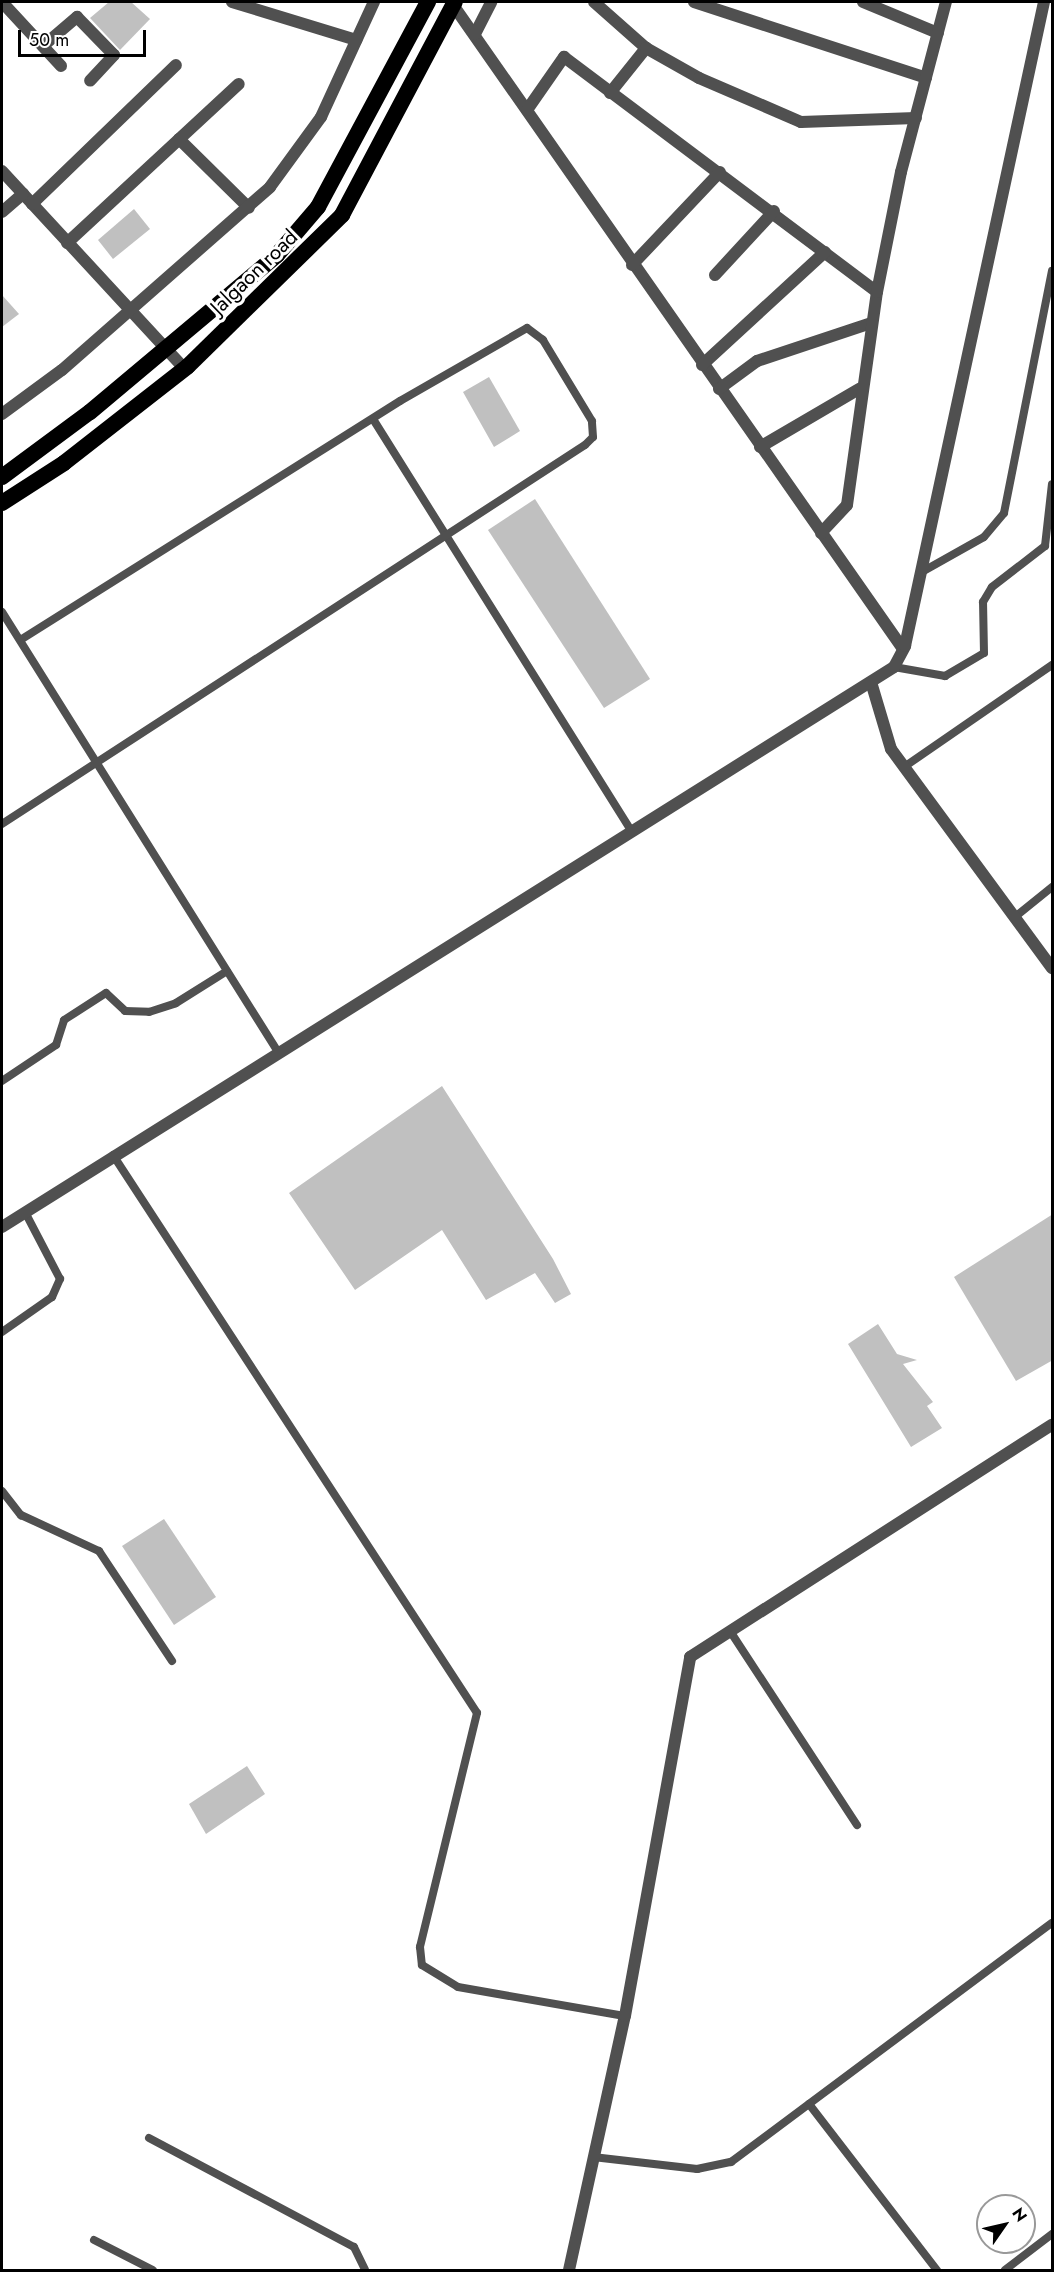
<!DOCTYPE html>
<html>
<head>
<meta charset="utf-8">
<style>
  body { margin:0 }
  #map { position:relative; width:1054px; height:2272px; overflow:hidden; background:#fff; font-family:Jost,sans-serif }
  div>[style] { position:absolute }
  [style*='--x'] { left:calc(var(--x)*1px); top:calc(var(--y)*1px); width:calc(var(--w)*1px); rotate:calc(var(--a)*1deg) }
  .building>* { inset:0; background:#c0c0c0 }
  .service>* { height:8px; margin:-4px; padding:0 4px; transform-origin:4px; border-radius:4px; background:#505050 }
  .minor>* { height:12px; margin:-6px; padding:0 6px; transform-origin:6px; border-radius:6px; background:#505050 }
  .trunk>* { height:16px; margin:-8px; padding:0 8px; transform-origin:8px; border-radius:8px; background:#000 }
  span { translate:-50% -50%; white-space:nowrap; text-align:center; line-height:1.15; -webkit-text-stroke:6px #fff; paint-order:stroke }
  .street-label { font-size:21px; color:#000 }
  .frame { position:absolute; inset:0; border:3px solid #000; pointer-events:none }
  .north { position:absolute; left:976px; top:2194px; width:60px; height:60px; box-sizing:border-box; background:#fff; border:2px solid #999; border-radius:50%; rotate:56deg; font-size:16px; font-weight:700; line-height:24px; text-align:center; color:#000 }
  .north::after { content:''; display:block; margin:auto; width:21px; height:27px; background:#000; clip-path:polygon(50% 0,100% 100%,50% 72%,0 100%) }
  .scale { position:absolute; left:18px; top:30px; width:128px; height:27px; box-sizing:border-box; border:3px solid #000; border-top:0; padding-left:8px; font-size:18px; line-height:21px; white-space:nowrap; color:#000; -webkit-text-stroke:4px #fff; paint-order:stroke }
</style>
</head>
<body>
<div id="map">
  <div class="building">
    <i style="clip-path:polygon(109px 2px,131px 2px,150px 19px,120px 50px,90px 18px)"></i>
    <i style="clip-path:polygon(134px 209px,150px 229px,113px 259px,98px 240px)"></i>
    <i style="clip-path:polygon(2px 295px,19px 314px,2px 327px)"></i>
    <i style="clip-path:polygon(489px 377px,520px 431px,494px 447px,463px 392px)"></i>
    <i style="clip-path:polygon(535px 499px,650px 679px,604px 708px,488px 530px)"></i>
    <i style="clip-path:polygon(442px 1086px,553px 1259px,571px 1294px,555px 1303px,535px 1273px,486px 1300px,442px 1230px,355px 1290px,289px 1193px)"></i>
    <i style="clip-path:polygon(1053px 1214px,1053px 1360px,1016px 1381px,954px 1277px)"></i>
    <i style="clip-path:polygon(878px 1324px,897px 1354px,917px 1360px,903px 1364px,933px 1402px,927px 1406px,942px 1428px,911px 1447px,848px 1344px)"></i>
    <i style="clip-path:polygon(164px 1519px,216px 1597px,174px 1625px,122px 1546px)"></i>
    <i style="clip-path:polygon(247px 1766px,265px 1794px,206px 1834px,189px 1804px)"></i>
  </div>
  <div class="service">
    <i style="--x:373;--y:419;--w:484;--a:57.9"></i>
    <i style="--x:920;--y:573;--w:73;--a:-29.4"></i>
    <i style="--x:984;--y:537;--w:31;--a:-50"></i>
    <i style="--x:1004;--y:513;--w:247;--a:-78.8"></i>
    <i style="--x:2;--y:612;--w:519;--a:57.9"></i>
    <i style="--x:894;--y:667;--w:52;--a:10"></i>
    <i style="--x:945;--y:676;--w:45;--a:-30.5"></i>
    <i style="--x:984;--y:653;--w:51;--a:-91.1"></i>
    <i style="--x:983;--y:602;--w:17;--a:-59"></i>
    <i style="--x:992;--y:587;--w:67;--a:-37.7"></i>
    <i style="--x:1045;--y:546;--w:62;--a:-83.6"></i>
    <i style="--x:904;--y:767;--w:180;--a:-34.6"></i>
    <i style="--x:2;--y:824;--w:695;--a:-33.03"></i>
    <i style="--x:585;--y:445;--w:11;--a:-45"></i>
    <i style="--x:593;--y:437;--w:16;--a:-94"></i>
    <i style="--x:592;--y:421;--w:95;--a:-121.2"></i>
    <i style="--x:543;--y:340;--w:20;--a:-143"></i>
    <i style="--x:527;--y:328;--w:146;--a:150.1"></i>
    <i style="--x:400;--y:401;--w:448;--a:147.8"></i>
    <i style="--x:1015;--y:917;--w:48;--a:-39"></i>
    <i style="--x:2;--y:1081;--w:65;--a:-33.7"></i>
    <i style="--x:56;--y:1045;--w:26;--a:-72"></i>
    <i style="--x:64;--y:1020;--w:50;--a:-32.7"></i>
    <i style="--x:106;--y:993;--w:26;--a:43"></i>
    <i style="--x:125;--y:1011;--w:24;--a:2"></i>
    <i style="--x:149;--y:1012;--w:28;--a:-18"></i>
    <i style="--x:176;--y:1003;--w:60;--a:-32.1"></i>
    <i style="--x:113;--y:1155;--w:666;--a:56.88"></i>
    <i style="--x:477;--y:1713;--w:241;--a:103.7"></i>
    <i style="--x:420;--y:1947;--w:18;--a:84"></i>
    <i style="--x:422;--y:1965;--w:42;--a:31.4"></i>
    <i style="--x:458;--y:1987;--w:169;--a:9.9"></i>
    <i style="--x:2;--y:1332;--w:61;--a:-35"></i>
    <i style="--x:52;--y:1297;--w:20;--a:-66"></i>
    <i style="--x:60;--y:1279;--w:76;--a:-117.6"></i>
    <i style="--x:2;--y:1491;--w:31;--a:52"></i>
    <i style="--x:21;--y:1515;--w:86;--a:24.8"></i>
    <i style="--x:99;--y:1551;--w:132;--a:56.4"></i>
    <i style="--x:730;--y:1631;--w:232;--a:56.8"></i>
    <i style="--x:809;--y:2104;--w:210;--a:52.4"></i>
    <i style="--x:149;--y:2138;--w:232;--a:28"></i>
    <i style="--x:354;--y:2247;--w:25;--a:64"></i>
    <i style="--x:593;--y:2157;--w:105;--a:6.6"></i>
    <i style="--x:697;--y:2169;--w:35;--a:-12"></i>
    <i style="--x:731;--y:2162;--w:400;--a:-36.7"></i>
    <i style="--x:94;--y:2240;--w:66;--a:27"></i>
    <i style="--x:1005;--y:2270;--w:59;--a:-37.5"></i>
  </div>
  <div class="minor">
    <i style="--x:2;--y:2;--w:87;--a:47.3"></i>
    <i style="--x:232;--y:2;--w:130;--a:17"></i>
    <i style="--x:451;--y:2;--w:789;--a:55.06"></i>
    <i style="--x:594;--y:2;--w:69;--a:41.5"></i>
    <i style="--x:694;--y:2;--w:244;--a:18.1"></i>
    <i style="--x:863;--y:2;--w:81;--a:22.5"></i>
    <i style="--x:475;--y:34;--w:36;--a:-63"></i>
    <i style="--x:43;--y:46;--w:45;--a:-40.5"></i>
    <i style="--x:77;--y:17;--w:53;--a:45.8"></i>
    <i style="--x:114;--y:55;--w:35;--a:133"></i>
    <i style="--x:610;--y:93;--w:58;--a:-51.3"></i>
    <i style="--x:646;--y:48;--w:61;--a:29.5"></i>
    <i style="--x:699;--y:78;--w:111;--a:23.3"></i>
    <i style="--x:801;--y:122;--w:115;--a:-2"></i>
    <i style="--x:527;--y:110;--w:65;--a:-55.1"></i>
    <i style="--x:564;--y:57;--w:391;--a:36.9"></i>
    <i style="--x:179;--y:139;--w:98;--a:44.6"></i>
    <i style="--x:2;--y:171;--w:270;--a:47.3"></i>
    <i style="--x:32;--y:204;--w:200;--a:-44"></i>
    <i style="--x:2;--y:212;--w:28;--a:-41"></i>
    <i style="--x:67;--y:243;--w:234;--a:-42.8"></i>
    <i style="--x:632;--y:265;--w:128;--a:-46.6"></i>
    <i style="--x:715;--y:275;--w:87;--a:-47.3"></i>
    <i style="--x:702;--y:365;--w:167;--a:-42.6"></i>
    <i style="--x:719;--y:389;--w:47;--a:-36.4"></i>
    <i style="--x:757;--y:361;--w:120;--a:-18.4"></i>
    <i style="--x:2;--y:414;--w:74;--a:-36.3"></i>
    <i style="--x:62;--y:370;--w:277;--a:-41.3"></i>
    <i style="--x:270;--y:187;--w:87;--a:-53.9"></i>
    <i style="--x:321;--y:117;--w:127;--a:-65.3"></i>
    <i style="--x:760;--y:447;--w:115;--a:-30.4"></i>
    <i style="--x:821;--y:533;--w:38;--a:-47"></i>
    <i style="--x:847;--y:505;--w:215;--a:-82"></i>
    <i style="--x:877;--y:292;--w:122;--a:-78.7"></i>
    <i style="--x:901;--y:172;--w:176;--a:-75.2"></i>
    <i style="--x:871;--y:682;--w:70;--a:73.4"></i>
    <i style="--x:891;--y:749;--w:272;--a:53.7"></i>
    <i style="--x:2;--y:1227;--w:1053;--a:-32.12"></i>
    <i style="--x:894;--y:667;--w:24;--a:-62"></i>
    <i style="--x:905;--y:646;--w:659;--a:-77.82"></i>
    <i style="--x:569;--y:2270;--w:260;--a:-77.6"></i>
    <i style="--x:625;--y:2016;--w:365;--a:-79.7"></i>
    <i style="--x:690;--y:1657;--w:430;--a:-32.7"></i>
  </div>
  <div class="trunk">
    <i style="--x:2;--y:477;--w:109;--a:-36.5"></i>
    <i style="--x:90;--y:412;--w:244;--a:-40"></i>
    <i style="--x:277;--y:255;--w:63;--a:-49.5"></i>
    <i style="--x:318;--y:207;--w:233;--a:-61.8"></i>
    <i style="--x:2;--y:503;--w:74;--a:-32.8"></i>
    <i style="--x:64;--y:463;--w:157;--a:-38"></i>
    <i style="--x:188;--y:366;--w:216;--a:-44.4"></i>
    <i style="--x:342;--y:215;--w:241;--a:-62.1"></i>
  </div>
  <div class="street-label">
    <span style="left:254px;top:272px;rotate:-44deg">Jalgaon road</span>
  </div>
  <div class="frame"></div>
  <div class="north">N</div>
  <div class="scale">50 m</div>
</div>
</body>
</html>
